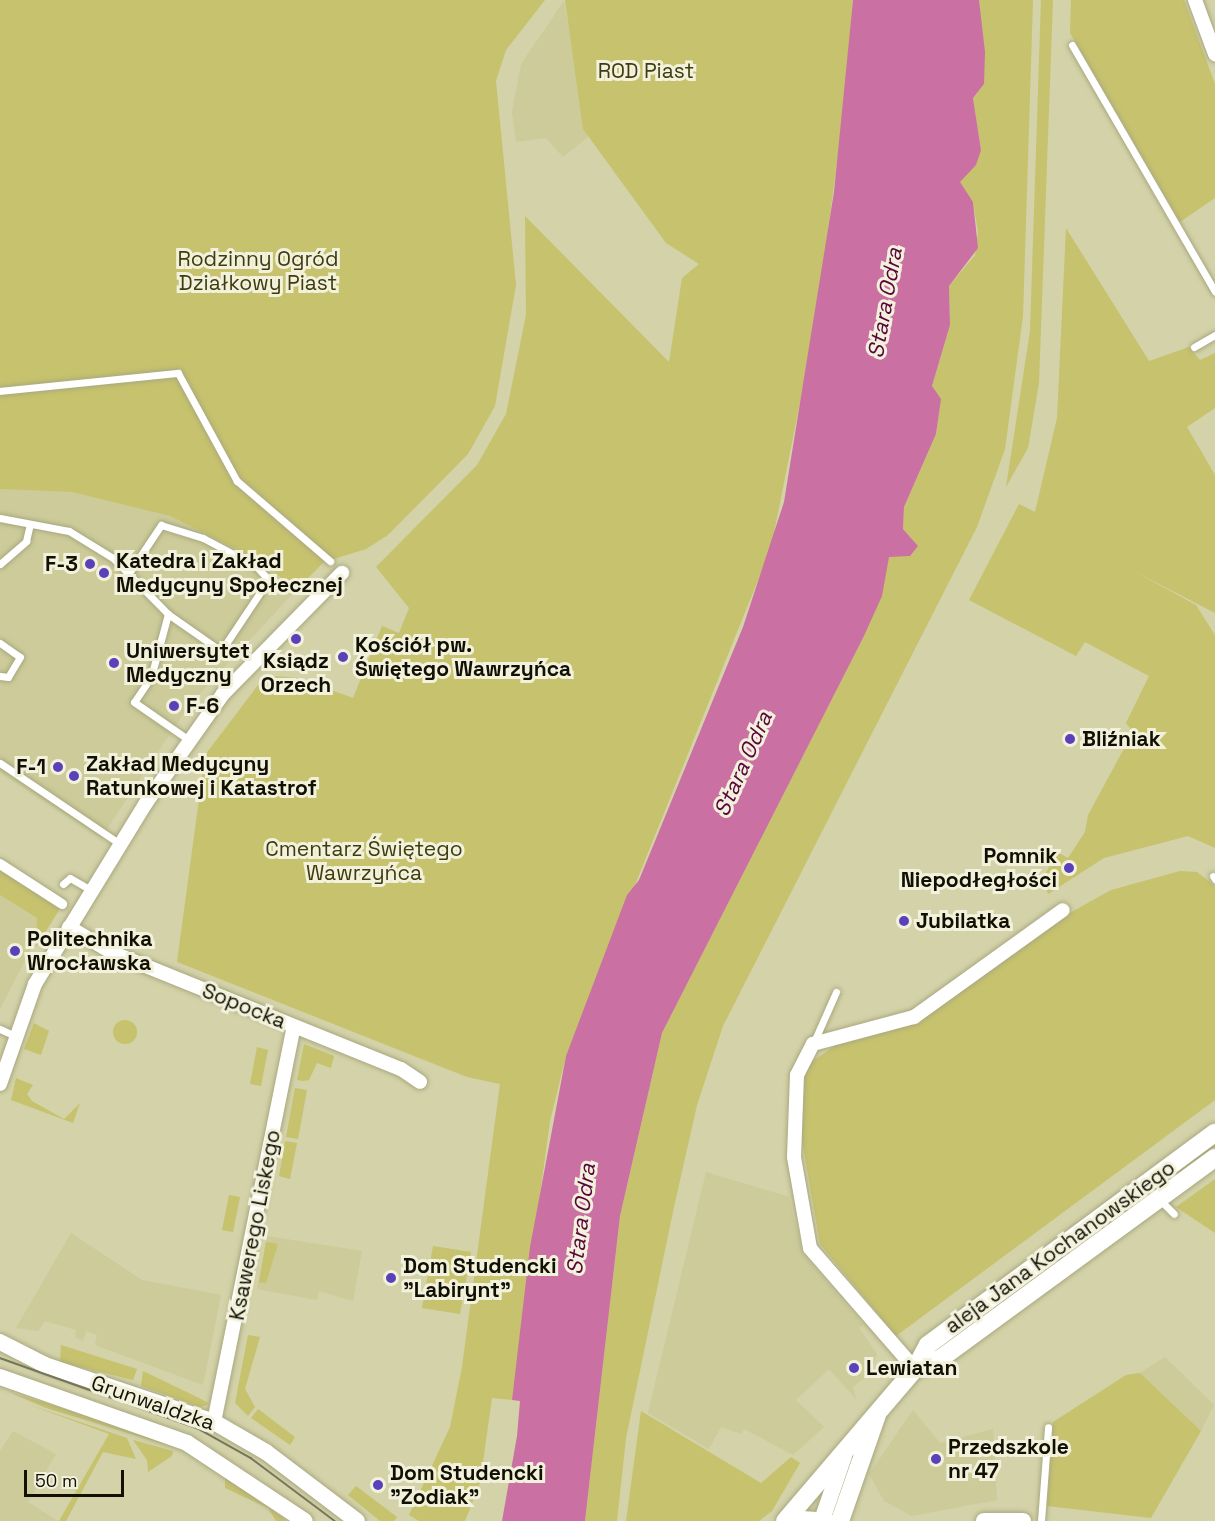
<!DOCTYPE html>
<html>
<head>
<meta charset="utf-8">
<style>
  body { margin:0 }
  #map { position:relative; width:1215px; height:1521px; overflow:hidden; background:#d3d2a8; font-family:"Space Grotesk",sans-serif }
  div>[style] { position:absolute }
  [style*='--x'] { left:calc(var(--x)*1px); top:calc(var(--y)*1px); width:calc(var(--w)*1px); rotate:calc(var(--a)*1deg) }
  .built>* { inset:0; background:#cccb99 }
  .green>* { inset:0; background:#c6c26d }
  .round { border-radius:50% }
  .water>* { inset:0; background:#ca70a2 }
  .roads { filter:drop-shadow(0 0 2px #a9a880) drop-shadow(0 0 2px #a9a880) }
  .service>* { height:7px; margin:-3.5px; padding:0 3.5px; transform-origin:3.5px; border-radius:3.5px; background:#fff }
  .pedestrian>* { height:10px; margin:-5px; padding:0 5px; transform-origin:5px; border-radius:5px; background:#fff }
  .minor>* { height:14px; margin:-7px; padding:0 7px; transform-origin:7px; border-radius:7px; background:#fff }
  .tertiary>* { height:16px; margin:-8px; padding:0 8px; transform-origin:8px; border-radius:8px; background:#fff }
  .secondary>* { height:18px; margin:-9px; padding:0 9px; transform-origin:9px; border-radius:9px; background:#fff }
  .tram>* { height:1.5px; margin:-0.75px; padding:0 0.75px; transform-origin:0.75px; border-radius:0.75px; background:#767559 }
  .dots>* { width:16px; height:16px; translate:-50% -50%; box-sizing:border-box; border:3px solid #f2f1dc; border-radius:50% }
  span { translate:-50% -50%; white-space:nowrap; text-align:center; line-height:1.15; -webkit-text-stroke:6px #f2f1dc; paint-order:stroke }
  .park-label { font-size:21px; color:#3e3c0f }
  .poi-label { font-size:21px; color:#111003; font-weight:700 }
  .left { translate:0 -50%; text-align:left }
  .right { translate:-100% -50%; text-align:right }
  .street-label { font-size:21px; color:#111003 }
  .water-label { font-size:22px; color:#59033d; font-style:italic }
  .scale { position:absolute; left:24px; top:1470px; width:100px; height:27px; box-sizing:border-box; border:3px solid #111003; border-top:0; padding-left:8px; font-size:18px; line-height:21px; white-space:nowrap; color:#111003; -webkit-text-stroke:4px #f2f1dc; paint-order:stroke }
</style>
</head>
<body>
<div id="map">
  <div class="built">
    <i style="clip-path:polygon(564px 1px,588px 137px,563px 157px,546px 138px,516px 142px,512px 112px,521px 64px)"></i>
    <i style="clip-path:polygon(0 489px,72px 492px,170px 516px,256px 559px,297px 589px,190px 704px,101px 838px,0 772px)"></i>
    <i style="clip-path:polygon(0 895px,37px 918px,37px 938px,0 1009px)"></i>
    <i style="clip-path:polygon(706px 1172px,789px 1197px,802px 1253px,863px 1325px,859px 1328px,877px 1354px,871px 1373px,853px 1387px,856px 1399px,829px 1369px,796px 1400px,824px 1427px,793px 1455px,744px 1429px,741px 1434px,721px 1427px,709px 1449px,648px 1413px)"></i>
    <i style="clip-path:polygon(71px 1233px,142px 1280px,221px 1295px,203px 1385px,95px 1345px,97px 1335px,86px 1331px,83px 1341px,75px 1338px,76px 1330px,45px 1321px,38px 1331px,16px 1328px)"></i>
    <i style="clip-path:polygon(267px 1236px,362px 1251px,353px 1301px,319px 1291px,317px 1300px,257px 1289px)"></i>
    <i style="clip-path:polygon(1165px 1357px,1214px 1405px,1201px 1431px,1140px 1373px)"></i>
    <i style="clip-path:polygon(913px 1410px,940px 1443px,993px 1429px,997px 1500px,912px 1516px,884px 1501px,869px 1474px)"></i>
    <i style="clip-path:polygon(13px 1431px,56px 1454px,28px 1502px,58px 1521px,0 1521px,0 1451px)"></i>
  </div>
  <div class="green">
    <i style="clip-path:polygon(0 0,545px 0,506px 50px,496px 81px,516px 285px,495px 406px,468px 454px,388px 535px,366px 549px,324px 562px,297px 589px,256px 559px,170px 516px,72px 492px,0 489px)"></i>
    <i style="clip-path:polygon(565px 0,853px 0,843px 118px,815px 327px,771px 548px,566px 1056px,550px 1121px,512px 1400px,492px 1398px,480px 1483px,465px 1521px,419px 1521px,409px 1515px,450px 1427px,462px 1367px,500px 1084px,467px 1077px,177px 962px,205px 755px,258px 685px,264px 687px,273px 676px,298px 678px,353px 698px,382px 626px,399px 633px,409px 608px,376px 567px,477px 465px,506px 414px,526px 315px,525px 216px,669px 362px,682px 278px,699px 264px,666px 243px,583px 129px)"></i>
    <i style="clip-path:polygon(979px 0,1033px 0,1023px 316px,1005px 449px,977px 527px,723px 1026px,697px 1105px,674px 1207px,626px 1438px,617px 1521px,585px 1521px,620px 1216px,662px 1033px,863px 638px,889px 557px,918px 546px,903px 529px,904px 507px,936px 434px,940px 405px,932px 386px,950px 325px,949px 286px,975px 255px,978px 232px,973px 202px,959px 182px,981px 150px,973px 98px,984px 84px)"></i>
    <i style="clip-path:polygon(1041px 0,1053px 0,1039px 383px,1028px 448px,1006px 487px,1030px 331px)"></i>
    <i style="clip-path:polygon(1071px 0,1184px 0,1215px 84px,1215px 198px,1180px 222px,1070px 33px)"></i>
    <i style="clip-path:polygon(1066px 228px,1149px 361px,1189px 347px,1200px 360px,1215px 353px,1215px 408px,1187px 427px,1215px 475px,1215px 613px,1130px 569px,1196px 605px,1215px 635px,1215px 848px,1188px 836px,1104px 858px,1048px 894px,1043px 878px,1057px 852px,1068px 858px,1085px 832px,1088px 815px,1133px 732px,1126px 723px,1149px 676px,1085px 642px,1076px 656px,969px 600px,1019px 504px,1035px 512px,1057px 418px)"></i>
    <i style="clip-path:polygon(0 869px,61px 907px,36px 947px,37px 918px,0 895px)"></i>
    <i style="clip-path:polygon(1180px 871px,1197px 872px,1215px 886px,1215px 1100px,896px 1336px,820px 1244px,800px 1129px,802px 1084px,810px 1063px,839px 1043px,923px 1019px,1068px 914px,1111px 890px)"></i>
    <i class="round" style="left:113px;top:1020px;width:24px;height:24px"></i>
    <i style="clip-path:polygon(34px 1023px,49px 1031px,41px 1055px,24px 1049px)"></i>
    <i style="clip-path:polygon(304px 1044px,334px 1056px,331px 1068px,317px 1063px,309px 1080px,303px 1081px,297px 1080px)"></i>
    <i style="clip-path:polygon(257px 1047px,268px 1050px,261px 1086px,250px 1084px)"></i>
    <i style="clip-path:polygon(16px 1078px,33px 1085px,27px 1094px,32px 1101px,64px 1119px,80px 1103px,73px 1123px,11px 1100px)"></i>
    <i style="clip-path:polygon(295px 1088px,307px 1090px,298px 1139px,286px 1137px)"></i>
    <i style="clip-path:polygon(285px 1141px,297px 1143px,290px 1179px,279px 1176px)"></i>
    <i style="clip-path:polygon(1215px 1142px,1215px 1149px,1001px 1301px)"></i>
    <i style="clip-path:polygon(1215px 1179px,1215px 1233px,1176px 1207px)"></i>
    <i style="clip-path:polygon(229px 1195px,240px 1197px,233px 1232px,222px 1230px)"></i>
    <i style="clip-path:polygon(266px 1242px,278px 1244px,266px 1283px,259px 1282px)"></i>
    <i style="clip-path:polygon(433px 1246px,471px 1252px,460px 1314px,422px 1308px)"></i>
    <i style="clip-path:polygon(248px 1335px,260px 1337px,245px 1389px,255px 1407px,248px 1416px,235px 1403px)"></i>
    <i style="clip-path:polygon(61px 1345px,137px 1369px,133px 1380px,60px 1362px)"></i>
    <i style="clip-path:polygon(143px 1371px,199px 1398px,210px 1404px,200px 1407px,141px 1386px)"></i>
    <i style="clip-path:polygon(1140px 1373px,1201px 1431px,1151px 1518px,1047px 1506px,1053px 1422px,1126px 1375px)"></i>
    <i style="clip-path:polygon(9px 1392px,128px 1428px,167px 1445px,46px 1408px)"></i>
    <i style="clip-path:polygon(27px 1404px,127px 1438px,136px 1459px,103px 1452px,66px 1521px,59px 1521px,109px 1434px)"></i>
    <i style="clip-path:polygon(258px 1409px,295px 1437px,290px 1445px,251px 1418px)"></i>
    <i style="clip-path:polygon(641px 1411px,761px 1483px,791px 1457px,800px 1463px,772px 1511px,759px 1521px,626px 1521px)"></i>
    <i style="clip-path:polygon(133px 1440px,173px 1451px,172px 1456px,148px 1472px,147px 1460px)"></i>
    <i style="clip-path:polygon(225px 1477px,282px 1517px,286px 1521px,276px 1521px,268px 1508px,225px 1488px)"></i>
    <i style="clip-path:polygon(356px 1486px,397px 1517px,394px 1521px,380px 1521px,348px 1495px)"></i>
  </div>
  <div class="water">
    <i style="clip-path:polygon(853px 0,979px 0,985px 52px,984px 84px,973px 98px,981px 150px,976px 165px,960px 182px,973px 202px,978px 248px,949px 286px,950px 325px,932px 386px,941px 399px,936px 434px,904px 507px,903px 529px,918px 546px,910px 556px,889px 557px,882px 596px,863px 638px,662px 1033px,620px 1216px,585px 1521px,502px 1521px,517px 1436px,520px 1401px,512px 1400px,530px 1247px,566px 1056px,627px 895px,639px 880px,743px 627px,784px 502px,834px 192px)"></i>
  </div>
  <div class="roads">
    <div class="service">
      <i style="--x:1072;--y:45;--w:285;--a:59.9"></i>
      <i style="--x:1194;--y:347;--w:24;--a:-30"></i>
      <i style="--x:0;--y:391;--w:179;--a:-5.8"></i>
      <i style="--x:178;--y:373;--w:123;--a:61.4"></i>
      <i style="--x:237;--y:481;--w:123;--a:40.7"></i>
      <i style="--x:0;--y:518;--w:70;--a:10.7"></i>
      <i style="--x:69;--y:531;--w:52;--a:31.5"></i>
      <i style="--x:113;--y:558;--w:78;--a:45.5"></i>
      <i style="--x:168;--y:614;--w:65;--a:105.1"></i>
      <i style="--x:151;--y:677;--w:30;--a:124"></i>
      <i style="--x:134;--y:702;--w:67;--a:34.6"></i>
      <i style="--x:0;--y:564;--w:35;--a:-41"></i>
      <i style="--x:26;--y:541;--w:17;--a:-77"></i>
      <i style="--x:129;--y:573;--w:58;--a:-56.3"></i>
      <i style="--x:161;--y:525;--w:44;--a:17.2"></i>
      <i style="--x:203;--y:538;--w:60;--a:27.8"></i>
      <i style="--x:256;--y:566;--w:13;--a:48"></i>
      <i style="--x:265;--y:576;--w:9;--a:90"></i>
      <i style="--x:265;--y:585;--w:79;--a:123.7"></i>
      <i style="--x:221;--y:651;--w:65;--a:-145.1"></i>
      <i style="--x:0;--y:643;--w:24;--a:35"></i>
      <i style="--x:20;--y:657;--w:23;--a:121"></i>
      <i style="--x:8;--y:677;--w:8;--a:-173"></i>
      <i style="--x:0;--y:763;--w:145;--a:34"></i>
      <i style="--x:1213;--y:876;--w:4;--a:56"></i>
      <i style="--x:63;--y:884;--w:9;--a:-41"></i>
      <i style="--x:70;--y:878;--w:24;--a:30"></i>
      <i style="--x:0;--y:1029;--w:14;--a:25"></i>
      <i style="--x:813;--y:1044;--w:57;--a:-66.1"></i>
      <i style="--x:1159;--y:1199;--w:21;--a:45"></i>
      <i style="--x:1041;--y:1521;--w:94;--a:-85.7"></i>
    </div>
    <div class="pedestrian">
      <i style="--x:0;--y:864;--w:74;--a:32.8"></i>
    </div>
    <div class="minor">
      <i style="--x:1195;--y:0;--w:58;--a:69.7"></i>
      <i style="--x:69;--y:927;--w:49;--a:30.8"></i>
      <i style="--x:111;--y:952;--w:313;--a:22"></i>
      <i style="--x:401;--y:1069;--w:23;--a:34"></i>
      <i style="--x:0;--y:1084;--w:106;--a:-70.7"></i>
      <i style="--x:35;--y:984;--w:212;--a:-58.5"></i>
      <i style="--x:146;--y:803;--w:133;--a:-54.8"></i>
      <i style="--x:223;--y:694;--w:170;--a:-45.5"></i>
      <i style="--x:915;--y:1369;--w:160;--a:-131"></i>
      <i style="--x:810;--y:1248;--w:92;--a:-100"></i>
      <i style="--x:794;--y:1157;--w:82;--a:-87.9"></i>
      <i style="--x:797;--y:1075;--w:35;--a:-63"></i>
      <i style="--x:813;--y:1044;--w:105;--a:-15"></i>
      <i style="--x:914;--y:1017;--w:183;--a:-35.7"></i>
      <i style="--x:214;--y:1422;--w:403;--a:-78.6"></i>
    </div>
    <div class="tertiary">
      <i style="--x:0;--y:1342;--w:51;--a:27.1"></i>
      <i style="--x:45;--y:1365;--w:178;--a:18.6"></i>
      <i style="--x:214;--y:1422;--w:60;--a:30"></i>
      <i style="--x:266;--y:1452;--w:114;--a:37.2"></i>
      <i style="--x:0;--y:1377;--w:198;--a:19.4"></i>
      <i style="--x:187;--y:1443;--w:141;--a:33.5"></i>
      <i style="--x:788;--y:1518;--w:39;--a:4"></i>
      <i style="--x:822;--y:1520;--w:68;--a:-71"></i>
      <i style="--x:984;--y:1521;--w:39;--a:0"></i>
    </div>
    <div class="secondary">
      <i style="--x:915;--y:1369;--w:27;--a:-22"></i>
      <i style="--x:940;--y:1359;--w:341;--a:-36.2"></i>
      <i style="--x:785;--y:1521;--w:200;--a:-49.5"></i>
      <i style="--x:915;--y:1369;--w:27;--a:-62"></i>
      <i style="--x:928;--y:1345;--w:357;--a:-36.5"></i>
      <i style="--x:840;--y:1521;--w:112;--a:-70.8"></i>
    </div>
  </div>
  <div class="tram">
    <i style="--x:0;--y:1358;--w:209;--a:19.6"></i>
    <i style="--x:197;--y:1428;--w:62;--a:29.1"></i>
    <i style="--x:251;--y:1458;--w:105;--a:36.9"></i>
  </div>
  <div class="dots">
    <i style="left:90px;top:564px;background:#5a41b9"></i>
    <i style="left:104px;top:573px;background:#5a41b9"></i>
    <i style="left:296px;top:639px;background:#5a41b9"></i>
    <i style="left:343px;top:657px;background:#5a41b9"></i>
    <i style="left:114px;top:663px;background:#5a41b9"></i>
    <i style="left:174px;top:706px;background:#5a41b9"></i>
    <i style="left:1070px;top:739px;background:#5a41b9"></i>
    <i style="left:58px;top:767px;background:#5a41b9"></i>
    <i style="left:74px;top:776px;background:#5a41b9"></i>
    <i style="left:1069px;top:868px;background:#5a41b9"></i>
    <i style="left:904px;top:921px;background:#5a41b9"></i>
    <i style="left:15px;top:951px;background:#5a41b9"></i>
    <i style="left:391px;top:1278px;background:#5a41b9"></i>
    <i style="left:854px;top:1368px;background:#5a41b9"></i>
    <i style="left:936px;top:1459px;background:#5a41b9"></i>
    <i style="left:378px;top:1485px;background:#5a41b9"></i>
  </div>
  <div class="park-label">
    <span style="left:646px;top:71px">ROD Piast</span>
    <span style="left:258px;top:271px">Rodzinny Ogród<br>Działkowy Piast</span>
    <span style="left:364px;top:861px">Cmentarz Świętego<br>Wawrzyńca</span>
  </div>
  <div class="poi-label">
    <span class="left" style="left:116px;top:573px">Katedra i Zakład<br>Medycyny Społecznej</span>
    <span class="right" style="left:78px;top:564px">F-3</span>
    <span class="left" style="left:355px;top:657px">Kościół pw.<br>Świętego Wawrzyńca</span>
    <span class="left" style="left:126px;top:663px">Uniwersytet<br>Medyczny</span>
    <span style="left:296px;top:673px">Ksiądz<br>Orzech</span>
    <span class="left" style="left:186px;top:706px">F-6</span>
    <span class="left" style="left:1082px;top:739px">Bliźniak</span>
    <span class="left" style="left:86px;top:776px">Zakład Medycyny<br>Ratunkowej i Katastrof</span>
    <span class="right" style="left:46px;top:767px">F-1</span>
    <span class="right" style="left:1057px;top:868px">Pomnik<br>Niepodłegłości</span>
    <span class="left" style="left:916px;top:921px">Jubilatka</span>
    <span class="left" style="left:27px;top:951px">Politechnika<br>Wrocławska</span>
    <span class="left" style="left:403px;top:1278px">Dom Studencki<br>"Labirynt"</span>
    <span class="left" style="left:866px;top:1368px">Lewiatan</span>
    <span class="left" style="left:948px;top:1459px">Przedszkole<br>nr 47</span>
    <span class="left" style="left:390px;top:1485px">Dom Studencki<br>"Zodiak"</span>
  </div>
  <div class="street-label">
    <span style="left:244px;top:1006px;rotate:22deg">Sopocka</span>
    <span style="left:255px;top:1225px;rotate:-79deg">Ksawerego Liskego</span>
    <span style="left:1060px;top:1247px;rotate:-36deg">aleja Jana Kochanowskiego</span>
    <span style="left:153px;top:1403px;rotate:19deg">Grunwaldzka</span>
  </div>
  <div class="water-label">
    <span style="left:885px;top:303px;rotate:-80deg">Stara Odra</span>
    <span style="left:743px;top:764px;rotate:-66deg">Stara Odra</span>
    <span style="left:581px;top:1219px;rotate:-83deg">Stara Odra</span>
  </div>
  <div class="scale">50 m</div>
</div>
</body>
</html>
